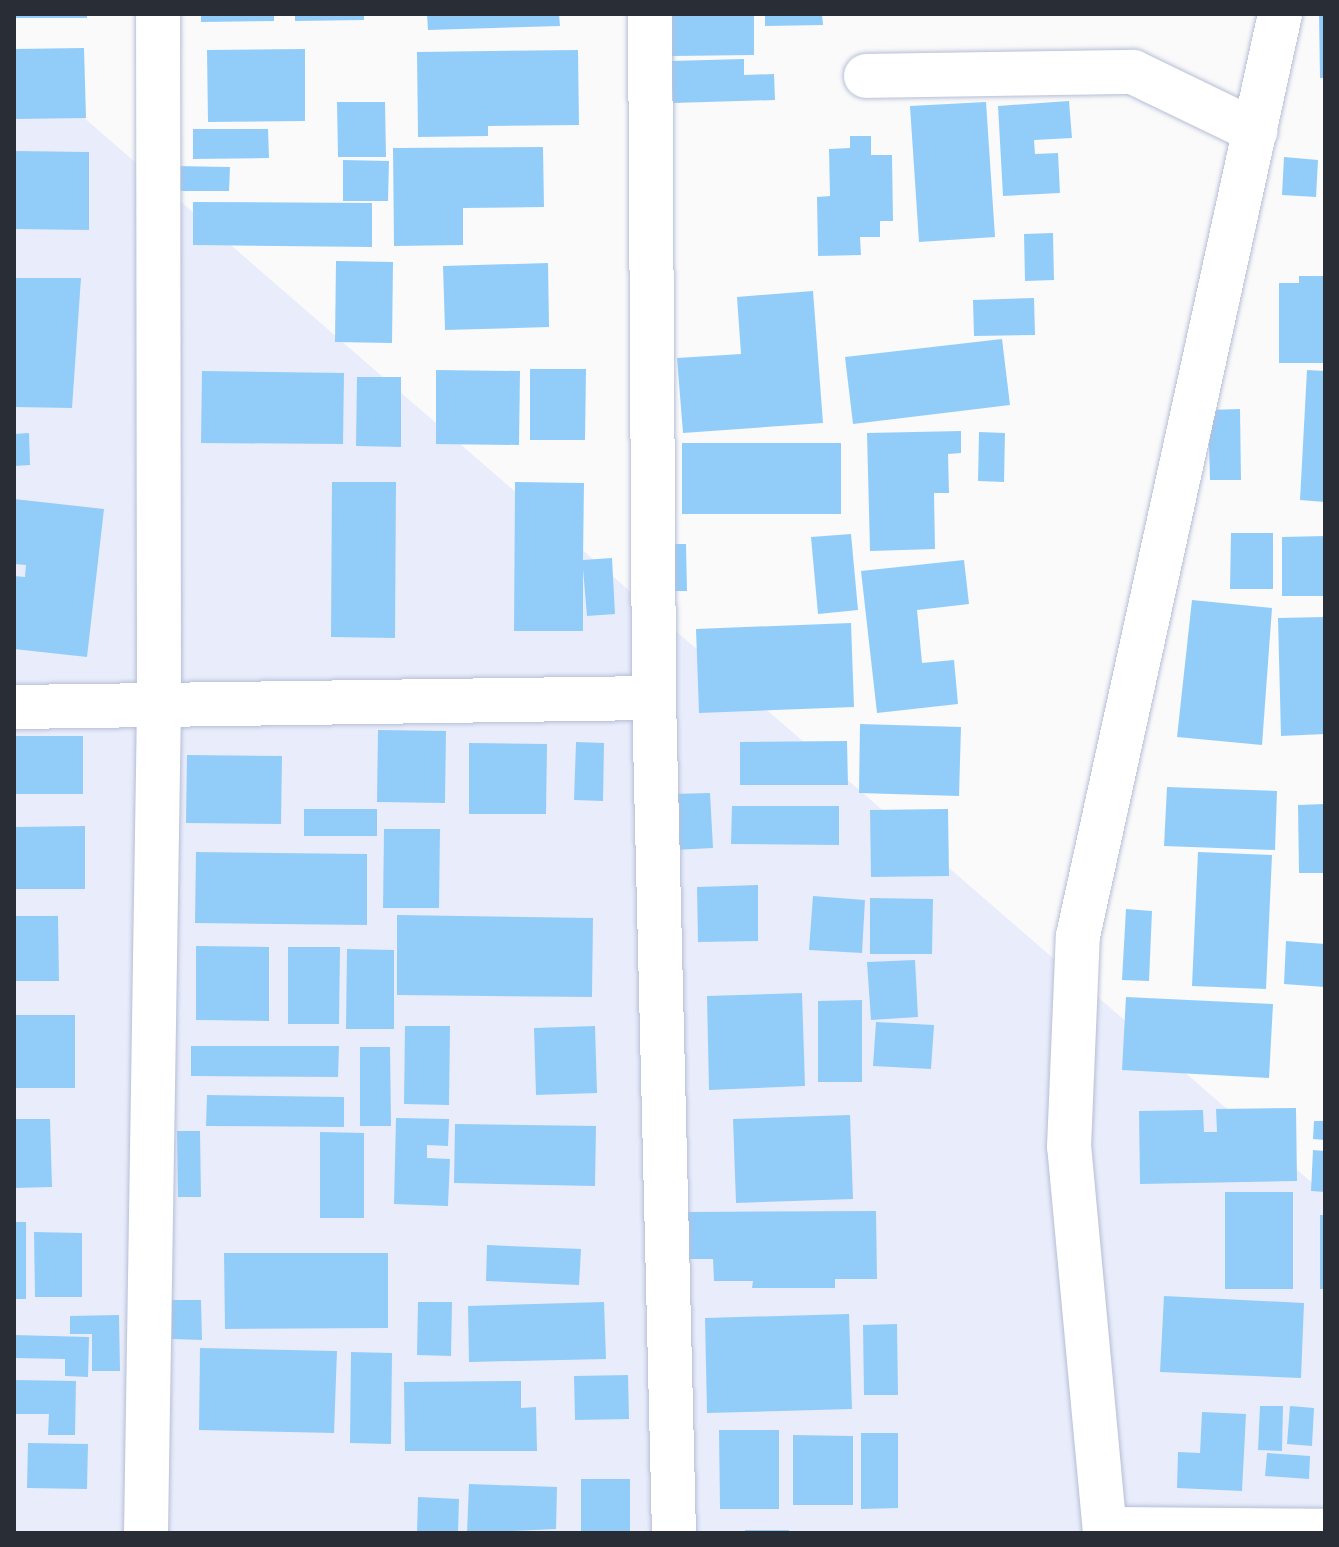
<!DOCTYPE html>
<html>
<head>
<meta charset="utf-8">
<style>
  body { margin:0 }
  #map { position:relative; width:1339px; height:1547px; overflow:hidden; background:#fafafa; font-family:Poppins,sans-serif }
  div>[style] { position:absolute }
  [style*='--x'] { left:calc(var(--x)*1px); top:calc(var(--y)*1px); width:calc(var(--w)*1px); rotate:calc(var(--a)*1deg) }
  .built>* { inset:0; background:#e9edfb }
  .building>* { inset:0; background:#92cdfa }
  .roads { filter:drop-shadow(0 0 2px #b5bed7) drop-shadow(0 0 2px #b5bed7) }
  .minor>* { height:44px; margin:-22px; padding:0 22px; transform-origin:22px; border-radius:22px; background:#fff }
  span { translate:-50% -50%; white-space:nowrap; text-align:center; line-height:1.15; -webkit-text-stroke:8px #fff; paint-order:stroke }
  .frame { position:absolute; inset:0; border:16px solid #292d36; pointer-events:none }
</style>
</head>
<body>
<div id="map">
  <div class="built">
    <i style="clip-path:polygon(14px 57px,1325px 1194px,1325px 1533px,14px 1533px)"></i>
  </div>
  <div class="building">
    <i style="clip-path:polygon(14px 14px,87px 14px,87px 18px,14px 18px)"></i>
    <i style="clip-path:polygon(201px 14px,274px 14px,274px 21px,201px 22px)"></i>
    <i style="clip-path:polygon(295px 14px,364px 14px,364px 20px,295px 21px)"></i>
    <i style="clip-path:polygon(427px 14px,559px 14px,560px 26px,428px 30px)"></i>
    <i style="clip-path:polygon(672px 14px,754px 14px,754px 55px,672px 56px)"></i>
    <i style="clip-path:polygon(765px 14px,822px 14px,823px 25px,765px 26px)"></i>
    <i style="clip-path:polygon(1319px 14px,1325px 14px,1325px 78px,1320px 78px)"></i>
    <i style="clip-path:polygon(84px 48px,86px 118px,14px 119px,14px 49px)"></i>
    <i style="clip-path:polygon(305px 49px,305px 121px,208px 122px,207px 50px)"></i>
    <i style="clip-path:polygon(578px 50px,579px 125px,488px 126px,488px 136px,418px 137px,417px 52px)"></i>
    <i style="clip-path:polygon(744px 59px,744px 75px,774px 74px,775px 100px,673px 103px,671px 61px)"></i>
    <i style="clip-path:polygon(1069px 101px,1072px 138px,1034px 140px,1035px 154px,1058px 153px,1060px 193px,1003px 196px,998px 106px)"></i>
    <i style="clip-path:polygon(337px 102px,385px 102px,386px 157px,338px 157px)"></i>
    <i style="clip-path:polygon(986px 102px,995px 237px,919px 242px,910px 106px)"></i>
    <i style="clip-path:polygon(193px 129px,268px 129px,269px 158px,193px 159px)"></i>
    <i style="clip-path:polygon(850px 136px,871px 136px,871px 155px,892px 155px,893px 221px,880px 221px,880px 237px,860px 237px,861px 255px,818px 256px,817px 197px,830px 196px,829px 149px,850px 148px)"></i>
    <i style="clip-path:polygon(543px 147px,544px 207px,463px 208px,463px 245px,394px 246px,393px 148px)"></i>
    <i style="clip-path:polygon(14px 151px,89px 152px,89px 230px,14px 229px)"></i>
    <i style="clip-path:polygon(1284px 157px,1318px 160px,1316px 197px,1282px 195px)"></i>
    <i style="clip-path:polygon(343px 160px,389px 161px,388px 201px,343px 201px)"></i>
    <i style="clip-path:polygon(173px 166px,230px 167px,229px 191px,173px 191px)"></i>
    <i style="clip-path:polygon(193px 202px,372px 203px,372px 247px,193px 245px)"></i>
    <i style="clip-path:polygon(1053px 233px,1054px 280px,1025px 281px,1024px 234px)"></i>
    <i style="clip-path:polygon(336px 261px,393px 262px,392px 343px,335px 342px)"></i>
    <i style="clip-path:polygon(548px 263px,549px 327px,445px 330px,443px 266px)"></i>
    <i style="clip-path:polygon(1299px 276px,1325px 276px,1325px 363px,1279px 363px,1279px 283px,1299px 283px)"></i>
    <i style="clip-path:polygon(14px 278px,81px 278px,72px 408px,14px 407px)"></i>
    <i style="clip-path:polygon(813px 291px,823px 423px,683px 433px,677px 358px,741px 354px,737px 297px)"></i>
    <i style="clip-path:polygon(1034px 298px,1035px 335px,974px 336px,973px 300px)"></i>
    <i style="clip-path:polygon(1002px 339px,1010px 405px,853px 424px,845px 357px)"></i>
    <i style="clip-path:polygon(530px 369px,586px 369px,585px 440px,530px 440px)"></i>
    <i style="clip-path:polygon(436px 370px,520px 371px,519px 445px,436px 444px)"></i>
    <i style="clip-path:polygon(1307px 370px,1325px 371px,1325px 502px,1300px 500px)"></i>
    <i style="clip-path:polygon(202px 371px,344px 373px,343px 444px,201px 443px)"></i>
    <i style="clip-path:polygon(357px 377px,401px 377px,401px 447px,356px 446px)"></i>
    <i style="clip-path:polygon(1240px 409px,1241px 480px,1210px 480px,1208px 410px)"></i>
    <i style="clip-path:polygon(961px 431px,961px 453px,948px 454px,949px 493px,934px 493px,935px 549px,870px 551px,867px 433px)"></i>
    <i style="clip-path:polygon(979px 432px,1005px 433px,1004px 482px,978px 481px)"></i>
    <i style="clip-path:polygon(29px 433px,30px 465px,14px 466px,14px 434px)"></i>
    <i style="clip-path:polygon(682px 443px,841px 443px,841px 514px,682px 514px)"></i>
    <i style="clip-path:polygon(332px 482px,396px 482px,395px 638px,331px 637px)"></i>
    <i style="clip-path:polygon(515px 482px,584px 483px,583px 560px,612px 558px,615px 614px,587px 616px,583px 569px,583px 631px,514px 631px)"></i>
    <i style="clip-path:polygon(14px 499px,104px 509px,87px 657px,14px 649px,14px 576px,25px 577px,26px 565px,14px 564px)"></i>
    <i style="clip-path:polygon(1231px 533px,1273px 533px,1273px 589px,1230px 589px)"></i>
    <i style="clip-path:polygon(851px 534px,858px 610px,818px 614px,811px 537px)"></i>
    <i style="clip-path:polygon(1325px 536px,1325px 596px,1282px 596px,1282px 537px)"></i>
    <i style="clip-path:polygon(670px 544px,686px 544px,687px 591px,671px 591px)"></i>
    <i style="clip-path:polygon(964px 560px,969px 604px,917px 610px,922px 663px,954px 660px,958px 704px,877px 713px,861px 571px)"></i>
    <i style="clip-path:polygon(1192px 600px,1272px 608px,1262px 745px,1177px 737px)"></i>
    <i style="clip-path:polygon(1325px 617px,1325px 734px,1281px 736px,1278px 618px)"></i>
    <i style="clip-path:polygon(851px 623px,854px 707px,699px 713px,696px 629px)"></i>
    <i style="clip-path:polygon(860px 724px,961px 727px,959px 796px,859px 793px)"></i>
    <i style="clip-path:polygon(378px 730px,446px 731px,445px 803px,377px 802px)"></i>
    <i style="clip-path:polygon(14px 736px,83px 736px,83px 794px,14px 794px)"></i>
    <i style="clip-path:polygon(847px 741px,848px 785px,740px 785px,740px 742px)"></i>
    <i style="clip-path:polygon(576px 742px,604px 743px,603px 801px,574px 800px)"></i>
    <i style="clip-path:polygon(469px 743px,547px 744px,546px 814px,469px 814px)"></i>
    <i style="clip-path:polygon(187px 755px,282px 756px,281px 824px,186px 823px)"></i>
    <i style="clip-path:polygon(1167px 787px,1277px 791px,1275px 850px,1164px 846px)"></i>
    <i style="clip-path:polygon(710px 793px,713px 848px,674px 850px,671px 794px)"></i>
    <i style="clip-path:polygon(1325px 804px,1325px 873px,1299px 873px,1298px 805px)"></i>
    <i style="clip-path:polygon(732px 806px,839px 806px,839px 845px,731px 844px)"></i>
    <i style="clip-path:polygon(304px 809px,377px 809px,377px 836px,304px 836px)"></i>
    <i style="clip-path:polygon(948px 809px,949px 876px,871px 877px,870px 810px)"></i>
    <i style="clip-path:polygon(85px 826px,85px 889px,14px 889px,14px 827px)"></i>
    <i style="clip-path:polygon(384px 829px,440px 829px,439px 908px,383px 908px)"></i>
    <i style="clip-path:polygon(196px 852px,367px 854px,367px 925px,195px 923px)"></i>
    <i style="clip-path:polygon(1198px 852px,1272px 855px,1266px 989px,1192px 986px)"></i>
    <i style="clip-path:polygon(758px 885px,758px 941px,698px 942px,697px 887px)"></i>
    <i style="clip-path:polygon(813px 896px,865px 900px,862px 953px,809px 950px)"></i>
    <i style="clip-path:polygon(870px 898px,933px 899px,932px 954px,870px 954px)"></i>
    <i style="clip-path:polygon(1126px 909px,1152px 911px,1149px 981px,1122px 980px)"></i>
    <i style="clip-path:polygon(397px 915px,593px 918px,592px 997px,397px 995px)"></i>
    <i style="clip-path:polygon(14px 916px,58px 916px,59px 981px,14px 981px)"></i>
    <i style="clip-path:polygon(1286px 941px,1325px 944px,1325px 987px,1284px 984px)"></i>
    <i style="clip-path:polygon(196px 946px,269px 947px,269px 1021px,196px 1020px)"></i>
    <i style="clip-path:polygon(288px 947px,340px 947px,339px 1024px,288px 1024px)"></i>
    <i style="clip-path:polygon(347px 949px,394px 950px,394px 1029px,346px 1029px)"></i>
    <i style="clip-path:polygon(915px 960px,918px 1017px,871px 1020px,867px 962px)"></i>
    <i style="clip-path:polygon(802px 993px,805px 1086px,709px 1090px,707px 996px)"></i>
    <i style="clip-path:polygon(1126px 997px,1273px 1004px,1269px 1078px,1122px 1070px)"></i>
    <i style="clip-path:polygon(862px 1000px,862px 1082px,818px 1082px,818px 1001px)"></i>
    <i style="clip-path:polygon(14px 1015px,75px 1015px,75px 1088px,14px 1088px)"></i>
    <i style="clip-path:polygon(876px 1022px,934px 1025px,931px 1069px,873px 1066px)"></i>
    <i style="clip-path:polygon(405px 1026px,450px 1026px,449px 1105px,404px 1104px)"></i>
    <i style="clip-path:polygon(595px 1026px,597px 1093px,536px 1095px,534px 1028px)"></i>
    <i style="clip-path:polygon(191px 1046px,339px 1046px,338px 1077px,191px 1076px)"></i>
    <i style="clip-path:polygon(360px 1047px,390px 1047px,391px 1126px,360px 1126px)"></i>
    <i style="clip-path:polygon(207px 1095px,344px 1097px,344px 1127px,206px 1126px)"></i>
    <i style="clip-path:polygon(1296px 1108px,1297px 1181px,1140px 1184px,1139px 1111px,1203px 1110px,1204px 1132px,1217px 1132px,1216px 1109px)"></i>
    <i style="clip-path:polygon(850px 1115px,853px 1199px,736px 1203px,733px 1119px)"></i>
    <i style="clip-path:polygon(396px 1118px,449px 1119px,448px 1146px,427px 1145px,427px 1158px,450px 1159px,448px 1206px,394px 1204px)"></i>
    <i style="clip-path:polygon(14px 1119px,50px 1119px,52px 1187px,14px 1188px)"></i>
    <i style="clip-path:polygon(1314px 1121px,1325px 1121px,1325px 1140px,1313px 1139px)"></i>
    <i style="clip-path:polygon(455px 1124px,596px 1126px,595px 1186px,454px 1183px)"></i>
    <i style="clip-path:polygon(177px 1131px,200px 1131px,201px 1197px,178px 1197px)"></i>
    <i style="clip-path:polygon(320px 1132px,364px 1133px,364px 1218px,320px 1218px)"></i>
    <i style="clip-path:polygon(1313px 1150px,1325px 1151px,1325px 1192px,1311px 1191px)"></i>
    <i style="clip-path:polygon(1225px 1192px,1293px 1192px,1293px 1289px,1225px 1289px)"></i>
    <i style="clip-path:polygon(876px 1211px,877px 1279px,835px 1279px,835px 1288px,752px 1288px,753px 1281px,714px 1281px,713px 1259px,686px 1259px,686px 1212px)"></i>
    <i style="clip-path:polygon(1320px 1215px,1325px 1215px,1325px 1289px,1320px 1289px)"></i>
    <i style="clip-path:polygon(14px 1222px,26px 1222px,26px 1299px,14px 1299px)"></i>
    <i style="clip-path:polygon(34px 1232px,82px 1233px,82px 1297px,35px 1297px)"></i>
    <i style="clip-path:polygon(487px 1245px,581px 1249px,579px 1285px,486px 1281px)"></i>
    <i style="clip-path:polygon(224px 1253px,388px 1253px,388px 1328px,225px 1329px)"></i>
    <i style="clip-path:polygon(1164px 1296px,1304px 1303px,1301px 1378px,1160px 1372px)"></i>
    <i style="clip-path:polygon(172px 1300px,201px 1300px,202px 1340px,172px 1339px)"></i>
    <i style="clip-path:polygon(418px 1302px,452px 1302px,451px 1356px,417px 1355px)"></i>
    <i style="clip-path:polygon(604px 1302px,606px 1359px,469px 1362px,468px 1306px)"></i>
    <i style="clip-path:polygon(849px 1314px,852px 1409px,707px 1413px,705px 1318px)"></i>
    <i style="clip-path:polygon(119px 1315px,120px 1371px,92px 1371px,92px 1334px,70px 1334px,70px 1316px)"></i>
    <i style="clip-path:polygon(897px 1324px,898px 1395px,864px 1395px,863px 1325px)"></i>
    <i style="clip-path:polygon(14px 1335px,89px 1337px,88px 1377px,65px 1376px,65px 1359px,14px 1358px)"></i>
    <i style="clip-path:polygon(200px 1348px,337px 1351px,334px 1433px,199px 1430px)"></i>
    <i style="clip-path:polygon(351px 1352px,392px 1353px,391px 1444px,350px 1443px)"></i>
    <i style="clip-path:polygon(628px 1375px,629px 1419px,575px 1420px,574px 1376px)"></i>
    <i style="clip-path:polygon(14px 1380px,76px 1381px,75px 1435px,48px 1435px,49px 1414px,14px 1414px)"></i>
    <i style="clip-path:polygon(521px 1381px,521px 1408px,536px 1407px,537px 1451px,405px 1451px,404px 1382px)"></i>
    <i style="clip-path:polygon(1260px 1406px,1283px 1406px,1282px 1451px,1258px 1450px)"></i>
    <i style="clip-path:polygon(1290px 1406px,1314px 1408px,1312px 1446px,1287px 1444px)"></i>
    <i style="clip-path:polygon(1202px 1412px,1246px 1414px,1242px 1491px,1177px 1488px,1178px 1452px,1200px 1453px)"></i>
    <i style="clip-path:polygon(719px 1430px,779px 1430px,779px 1509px,720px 1509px)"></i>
    <i style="clip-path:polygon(861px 1433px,898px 1433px,898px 1508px,861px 1509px)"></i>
    <i style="clip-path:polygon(793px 1435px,853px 1436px,853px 1505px,793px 1505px)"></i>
    <i style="clip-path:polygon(28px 1443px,88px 1444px,87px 1489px,27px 1488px)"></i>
    <i style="clip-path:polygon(1267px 1453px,1310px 1456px,1309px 1479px,1265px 1476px)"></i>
    <i style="clip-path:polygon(581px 1479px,630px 1479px,630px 1533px,581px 1533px)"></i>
    <i style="clip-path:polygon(469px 1484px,557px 1487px,556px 1529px,467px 1533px)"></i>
    <i style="clip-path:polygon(418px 1497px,459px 1499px,458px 1533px,417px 1533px)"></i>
    <i style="clip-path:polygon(745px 1530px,789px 1530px,789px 1533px,745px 1533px)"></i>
  </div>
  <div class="roads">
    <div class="minor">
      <i style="--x:650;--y:14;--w:684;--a:89.66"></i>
      <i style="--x:654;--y:698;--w:835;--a:88.63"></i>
      <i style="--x:866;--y:76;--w:267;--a:-0.9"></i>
      <i style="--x:1133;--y:72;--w:136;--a:25.8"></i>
      <i style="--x:14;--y:707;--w:640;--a:-0.81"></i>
      <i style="--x:1105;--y:1529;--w:220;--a:0.5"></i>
      <i style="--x:146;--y:1533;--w:832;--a:-89.1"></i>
      <i style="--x:159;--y:701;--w:687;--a:-90.08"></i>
      <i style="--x:1105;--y:1533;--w:388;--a:-95.3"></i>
      <i style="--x:1069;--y:1147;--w:211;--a:-87.6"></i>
      <i style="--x:1078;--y:936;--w:944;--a:-77.64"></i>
    </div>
  </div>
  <div class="frame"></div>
</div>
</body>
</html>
